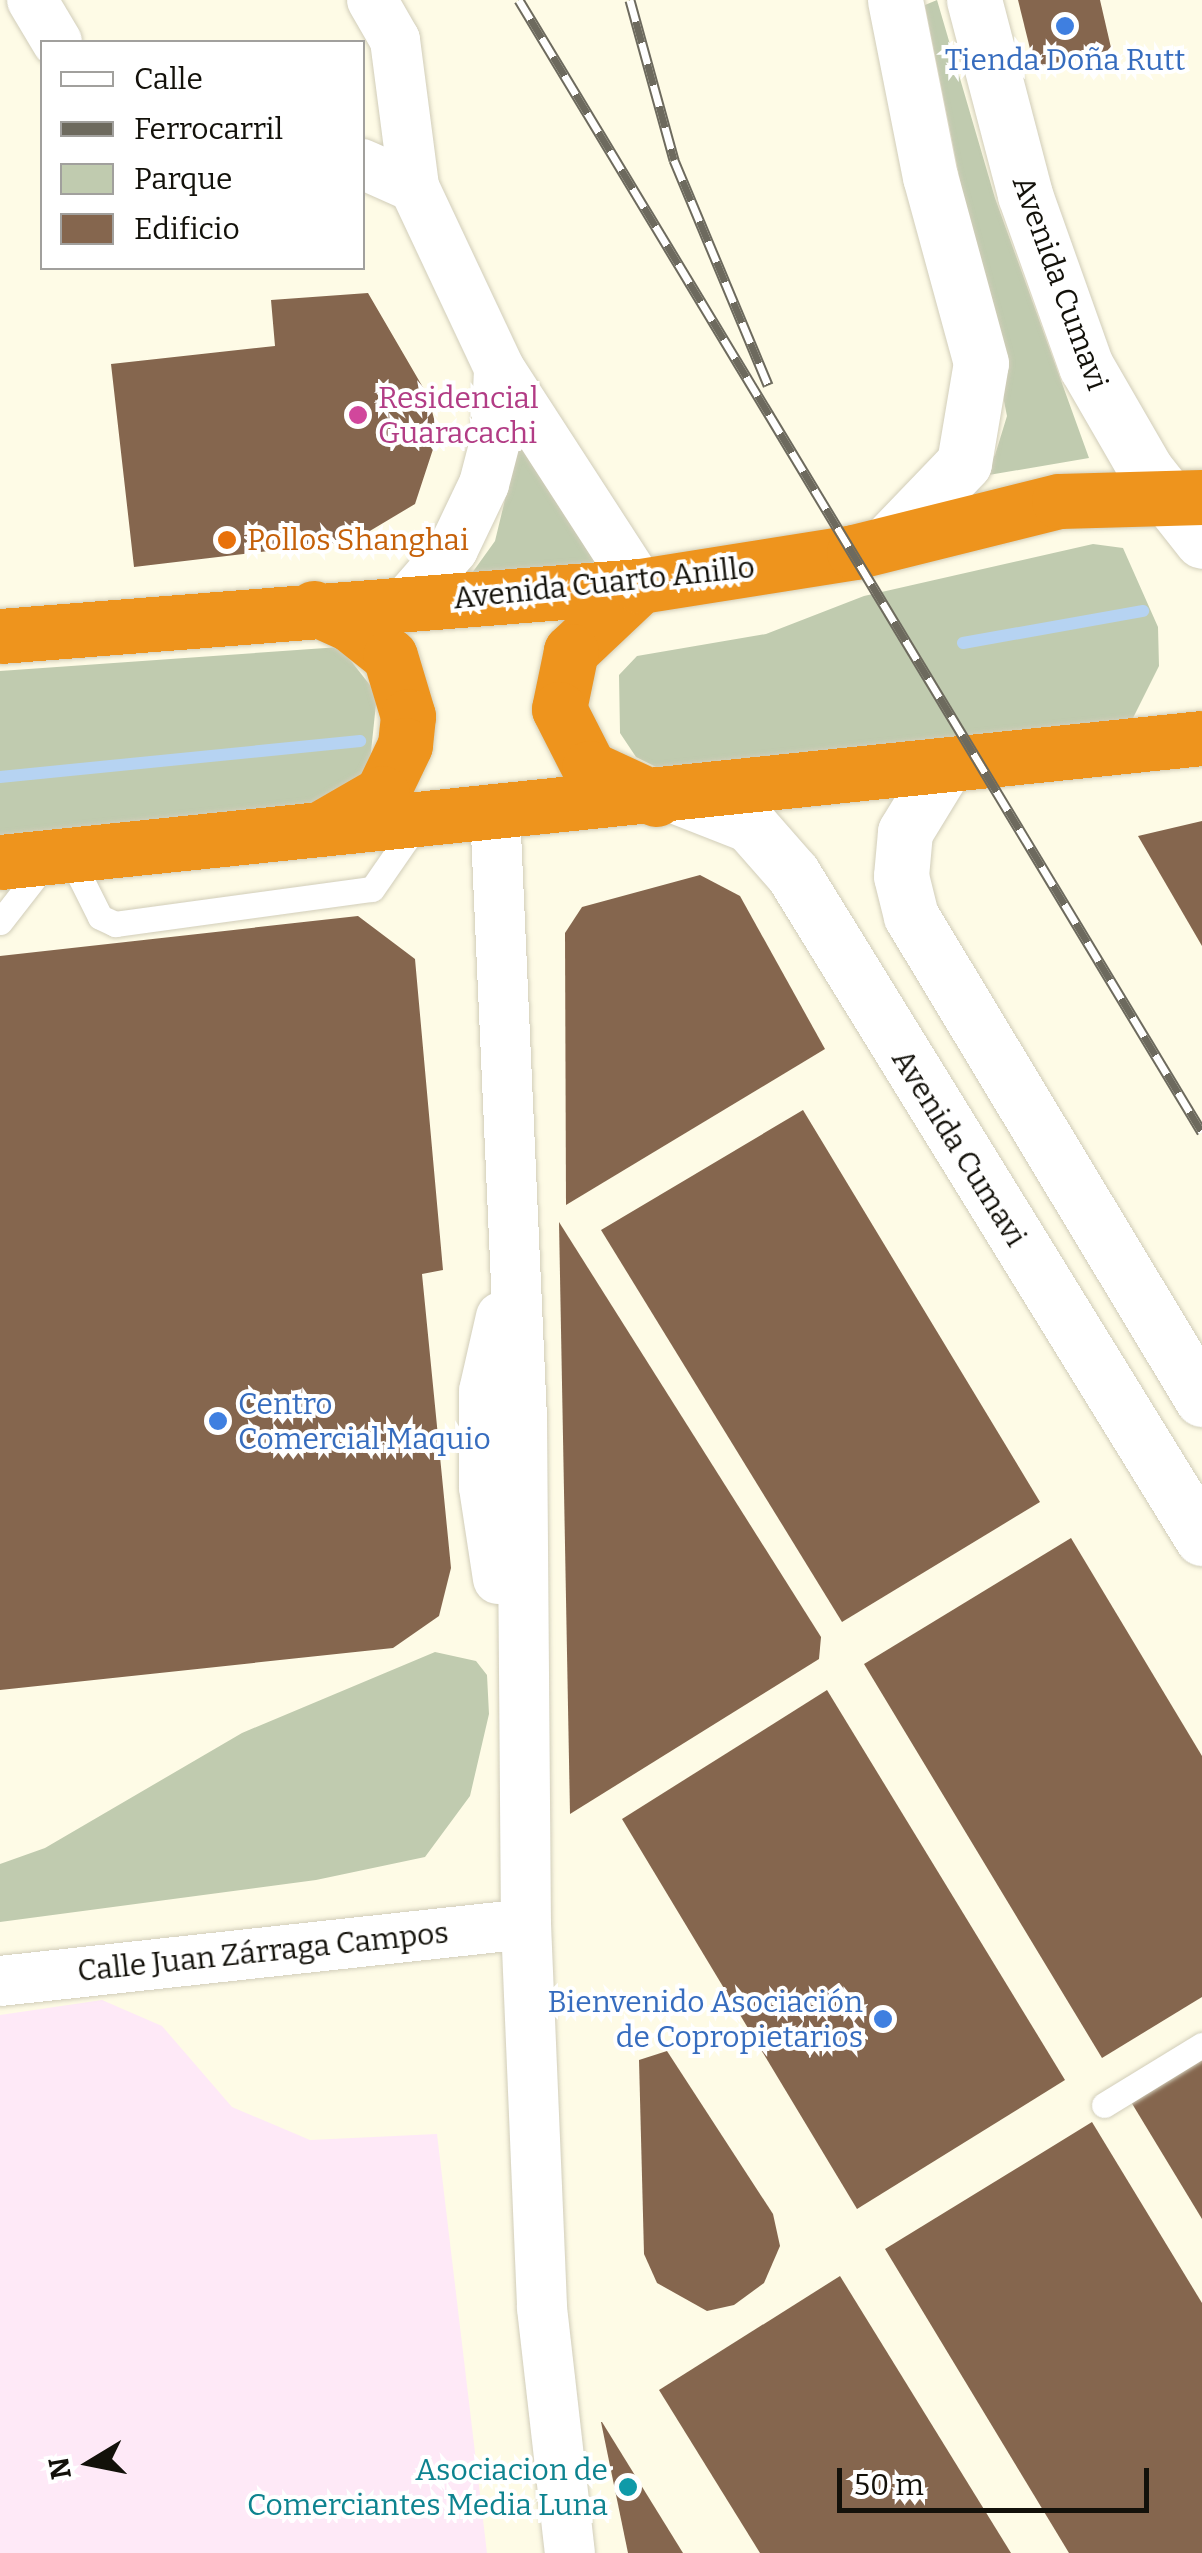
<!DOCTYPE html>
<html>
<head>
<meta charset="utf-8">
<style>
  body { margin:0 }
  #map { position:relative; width:1202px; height:2553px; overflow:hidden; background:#fefbe6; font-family:Bitter,serif }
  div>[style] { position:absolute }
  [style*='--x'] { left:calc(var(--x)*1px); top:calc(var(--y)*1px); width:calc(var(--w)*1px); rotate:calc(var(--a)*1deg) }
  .industrial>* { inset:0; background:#fee9f7 }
  .green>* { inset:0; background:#c0cbaf }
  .stream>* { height:12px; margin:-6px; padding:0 6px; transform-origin:6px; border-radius:6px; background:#b6d3f2 }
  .building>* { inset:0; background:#85664e }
  .roads { filter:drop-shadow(0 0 2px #d1cdb9) drop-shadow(0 0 2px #d1cdb9) }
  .lane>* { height:25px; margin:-12.5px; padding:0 12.5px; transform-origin:12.5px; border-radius:12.5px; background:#fff }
  .street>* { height:50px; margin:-25px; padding:0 25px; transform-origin:25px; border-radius:25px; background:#fff }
  .secondary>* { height:55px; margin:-27.5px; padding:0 27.5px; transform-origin:27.5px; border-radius:27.5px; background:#fff }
  .highway>* { height:55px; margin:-27.5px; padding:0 27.5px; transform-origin:27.5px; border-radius:27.5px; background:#ee941d }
  .rail>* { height:11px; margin-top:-5.5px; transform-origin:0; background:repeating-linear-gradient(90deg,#fff 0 22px,#6d6a5e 0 44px); box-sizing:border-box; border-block:2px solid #6d6a5e }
  .dots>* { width:28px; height:28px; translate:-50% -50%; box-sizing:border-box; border:5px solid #fff; border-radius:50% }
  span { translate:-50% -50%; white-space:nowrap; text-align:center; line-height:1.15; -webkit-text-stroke:8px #fff; paint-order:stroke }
  .shop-label { font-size:30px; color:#366cbe }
  .left { translate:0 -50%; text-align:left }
  .right { translate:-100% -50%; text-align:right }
  .street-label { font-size:30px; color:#13110a }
  .hotel-label { font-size:30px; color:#b23c85 }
  .food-label { font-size:30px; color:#c56008 }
  .culture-label { font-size:30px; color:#0d838f }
  .legend { position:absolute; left:40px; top:40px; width:325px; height:230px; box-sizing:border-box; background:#fff; border:2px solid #a1a09d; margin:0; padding:12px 18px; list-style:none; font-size:30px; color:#13110a }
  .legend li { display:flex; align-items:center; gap:20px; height:50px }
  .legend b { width:50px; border:2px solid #a1a09d }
  .north { position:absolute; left:40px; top:2413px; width:100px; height:100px; -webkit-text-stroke:8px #fff; paint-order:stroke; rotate:260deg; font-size:28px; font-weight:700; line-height:40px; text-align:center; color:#13110a }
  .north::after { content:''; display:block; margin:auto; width:35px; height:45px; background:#13110a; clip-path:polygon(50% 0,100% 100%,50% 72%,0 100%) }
  .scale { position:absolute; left:837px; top:2468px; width:312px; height:45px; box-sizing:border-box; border:5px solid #13110a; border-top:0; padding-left:12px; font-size:30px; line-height:35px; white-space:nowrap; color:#13110a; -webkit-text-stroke:8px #fff; paint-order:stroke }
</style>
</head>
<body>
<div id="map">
  <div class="industrial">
    <i style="clip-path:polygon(102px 2000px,162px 2026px,232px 2107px,310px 2140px,437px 2134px,487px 2553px,0 2553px,0 2015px)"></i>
  </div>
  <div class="green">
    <i style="clip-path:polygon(937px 0,995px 198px,1089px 458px,977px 477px,995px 455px,1007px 416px,925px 5px)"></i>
    <i style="clip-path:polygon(522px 429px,598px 564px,467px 580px,495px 541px)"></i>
    <i style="clip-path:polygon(1093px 544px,1123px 548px,1158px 627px,1159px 666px,1132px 720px,658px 768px,636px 757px,620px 733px,619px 675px,637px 656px,766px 634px,864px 596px)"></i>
    <i style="clip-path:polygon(340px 647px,377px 694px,369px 771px,318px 807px,0 835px,0 671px)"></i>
    <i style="clip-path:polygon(435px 1652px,476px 1661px,487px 1675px,489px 1714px,470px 1796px,425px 1857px,316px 1880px,0 1922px,0 1864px,45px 1848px,242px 1733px)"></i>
  </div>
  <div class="stream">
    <i style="--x:963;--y:643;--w:183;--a:-10.1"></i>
    <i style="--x:0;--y:777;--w:362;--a:-5.7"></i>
  </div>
  <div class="building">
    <i style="clip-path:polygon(1018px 0,1100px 0,1112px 52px,1035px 69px)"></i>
    <i style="clip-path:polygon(368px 293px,428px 396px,438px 434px,415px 504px,353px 541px,134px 567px,111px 364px,275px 346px,271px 300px)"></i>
    <i style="clip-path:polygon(1202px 821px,1202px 946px,1138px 836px)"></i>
    <i style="clip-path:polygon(700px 875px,740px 896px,825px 1049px,566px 1205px,565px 933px,582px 907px)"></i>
    <i style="clip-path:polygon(358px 916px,415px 959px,443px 1270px,422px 1274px,451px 1568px,439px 1616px,393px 1648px,0 1690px,0 956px)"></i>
    <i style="clip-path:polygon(803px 1110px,1040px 1502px,842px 1622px,601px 1230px)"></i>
    <i style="clip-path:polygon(559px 1222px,821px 1637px,819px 1659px,570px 1814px)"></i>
    <i style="clip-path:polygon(1071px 1538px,1202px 1756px,1202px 1997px,1102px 2058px,864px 1664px)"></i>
    <i style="clip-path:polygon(827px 1690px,1065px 2080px,857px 2209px,622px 1819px)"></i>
    <i style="clip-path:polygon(1202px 2045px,1202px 2219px,1125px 2092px)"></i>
    <i style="clip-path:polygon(667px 2051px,773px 2214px,780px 2246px,764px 2283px,734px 2305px,707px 2311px,657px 2283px,644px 2254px,639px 2060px)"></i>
    <i style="clip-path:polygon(1092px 2122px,1202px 2303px,1202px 2553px,1069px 2553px,885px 2249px)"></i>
    <i style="clip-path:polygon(840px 2276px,1011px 2553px,760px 2553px,659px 2390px)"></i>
    <i style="clip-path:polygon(601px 2422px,602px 2422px,683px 2553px,628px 2553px)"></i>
  </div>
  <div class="roads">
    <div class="lane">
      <i style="--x:69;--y:855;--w:69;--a:63.4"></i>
      <i style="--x:100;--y:917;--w:17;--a:25"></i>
      <i style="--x:115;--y:924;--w:259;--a:-7.8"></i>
      <i style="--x:372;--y:889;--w:83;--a:-55.3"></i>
      <i style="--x:0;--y:922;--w:75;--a:-52.1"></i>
      <i style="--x:1104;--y:2105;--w:115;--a:-31.5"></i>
    </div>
    <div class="street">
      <i style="--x:32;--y:0;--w:49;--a:59.2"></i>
      <i style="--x:372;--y:0;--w:46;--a:60.1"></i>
      <i style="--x:395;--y:40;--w:148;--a:82.6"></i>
      <i style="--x:362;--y:164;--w:57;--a:23.9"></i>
      <i style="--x:414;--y:187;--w:200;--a:64.8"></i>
      <i style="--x:499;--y:368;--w:260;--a:57.1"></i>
      <i style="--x:405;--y:604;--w:73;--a:-48.9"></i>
      <i style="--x:453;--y:549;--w:72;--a:-64.5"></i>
      <i style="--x:484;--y:484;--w:48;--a:-75.4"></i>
      <i style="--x:496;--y:438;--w:70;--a:-87.5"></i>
      <i style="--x:495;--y:810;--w:609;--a:87.46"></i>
      <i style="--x:522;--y:1418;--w:506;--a:89.55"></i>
      <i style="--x:526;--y:1924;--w:384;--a:87.6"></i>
      <i style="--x:542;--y:2308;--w:247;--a:83.5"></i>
      <i style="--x:498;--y:1579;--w:93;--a:-98.7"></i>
      <i style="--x:484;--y:1487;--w:96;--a:-90"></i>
      <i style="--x:484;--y:1391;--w:76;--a:-77.1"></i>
      <i style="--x:0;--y:1981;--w:529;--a:-6.18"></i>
    </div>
    <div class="secondary">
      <i style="--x:974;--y:0;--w:202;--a:75.3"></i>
      <i style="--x:1025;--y:195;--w:182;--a:70.4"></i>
      <i style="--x:1086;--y:366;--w:120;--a:60"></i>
      <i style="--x:1146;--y:470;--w:90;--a:51.7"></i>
      <i style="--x:889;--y:541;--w:108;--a:-46.1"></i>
      <i style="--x:964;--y:463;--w:101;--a:-80.4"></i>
      <i style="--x:981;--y:363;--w:193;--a:-105.3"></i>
      <i style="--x:930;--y:177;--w:180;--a:-101.2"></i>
      <i style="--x:944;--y:768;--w:75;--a:121.4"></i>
      <i style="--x:905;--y:832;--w:44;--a:95.2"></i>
      <i style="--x:901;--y:876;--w:41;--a:76"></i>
      <i style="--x:911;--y:916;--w:564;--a:58.93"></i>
      <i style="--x:681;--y:798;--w:74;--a:21.4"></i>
      <i style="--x:750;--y:825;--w:65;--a:48.7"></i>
      <i style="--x:793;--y:874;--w:780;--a:58.37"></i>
    </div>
    <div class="highway">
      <i style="--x:640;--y:586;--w:95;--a:136.7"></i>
      <i style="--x:571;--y:651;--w:59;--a:101.7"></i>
      <i style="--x:559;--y:709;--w:66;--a:63"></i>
      <i style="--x:589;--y:768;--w:74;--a:24.8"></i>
      <i style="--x:314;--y:608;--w:39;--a:24"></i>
      <i style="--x:350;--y:624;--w:51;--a:38.7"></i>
      <i style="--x:390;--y:656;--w:63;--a:73.3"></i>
      <i style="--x:408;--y:716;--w:29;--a:96"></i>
      <i style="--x:405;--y:745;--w:53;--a:115.6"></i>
      <i style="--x:382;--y:793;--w:66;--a:149.9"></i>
      <i style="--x:0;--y:636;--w:642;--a:-4.47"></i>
      <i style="--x:640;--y:586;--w:217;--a:-9"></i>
      <i style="--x:854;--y:552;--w:211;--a:-14"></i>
      <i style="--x:1059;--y:501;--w:143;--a:-1.6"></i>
      <i style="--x:0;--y:862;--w:1208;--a:-5.89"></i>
    </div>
  </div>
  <div class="rail">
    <i style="--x:519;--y:0;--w:1322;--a:58.9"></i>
    <i style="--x:630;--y:0;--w:166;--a:74.6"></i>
    <i style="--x:674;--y:160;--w:244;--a:67.3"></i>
  </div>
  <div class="dots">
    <i style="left:1065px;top:26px;background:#3f7fe0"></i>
    <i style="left:358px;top:415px;background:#d1479c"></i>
    <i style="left:227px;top:540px;background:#e8710a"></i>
    <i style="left:218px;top:1421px;background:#3f7fe0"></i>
    <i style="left:883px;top:2019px;background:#3f7fe0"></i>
    <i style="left:628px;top:2487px;background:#0f9aa8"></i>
  </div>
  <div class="shop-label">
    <span style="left:1065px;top:60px">Tienda Doña Rutt</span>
    <span class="left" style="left:238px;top:1421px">Centro<br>Comercial Maquio</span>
    <span class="right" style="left:863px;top:2019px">Bienvenido Asociación<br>de Copropietarios</span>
  </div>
  <div class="street-label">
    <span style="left:1060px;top:283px;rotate:70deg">Avenida Cumavi</span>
    <span style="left:604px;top:583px;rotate:-6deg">Avenida Cuarto Anillo</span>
    <span style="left:959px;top:1148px;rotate:58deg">Avenida Cumavi</span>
    <span style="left:263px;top:1952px;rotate:-6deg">Calle Juan Zárraga Campos</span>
  </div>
  <div class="hotel-label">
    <span class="left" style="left:378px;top:415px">Residencial<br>Guaracachi</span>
  </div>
  <div class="food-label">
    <span class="left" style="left:247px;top:540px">Pollos Shanghai</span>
  </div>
  <div class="culture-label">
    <span class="right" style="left:608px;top:2487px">Asociacion de<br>Comerciantes Media Luna</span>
  </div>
  <ul class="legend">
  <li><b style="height:12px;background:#fff"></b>Calle</li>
  <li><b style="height:12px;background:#6d6a5e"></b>Ferrocarril</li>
  <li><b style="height:28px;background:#c0cbaf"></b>Parque</li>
  <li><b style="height:28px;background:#85664e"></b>Edificio</li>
  </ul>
  <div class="north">N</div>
  <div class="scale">50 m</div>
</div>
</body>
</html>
